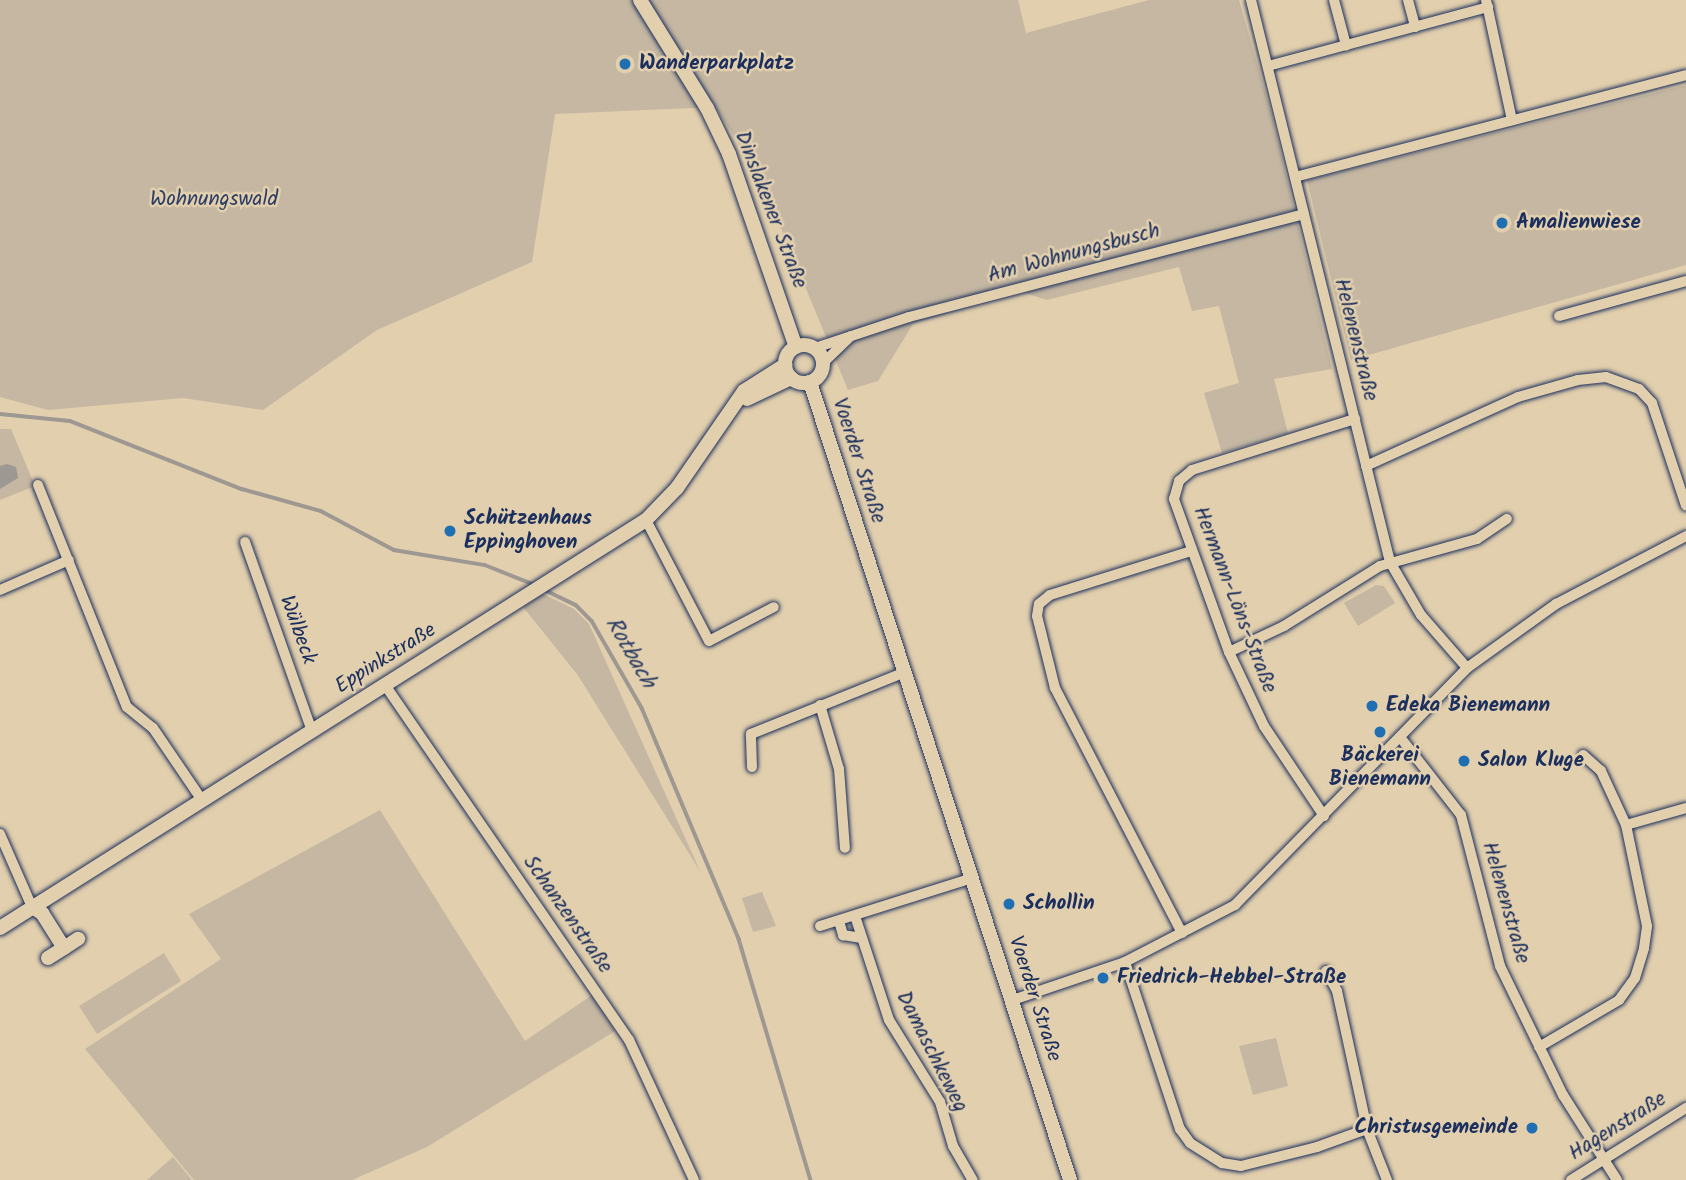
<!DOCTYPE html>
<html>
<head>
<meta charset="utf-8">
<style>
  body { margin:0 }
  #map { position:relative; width:1686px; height:1180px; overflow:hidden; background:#e2cfad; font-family:Kalam,sans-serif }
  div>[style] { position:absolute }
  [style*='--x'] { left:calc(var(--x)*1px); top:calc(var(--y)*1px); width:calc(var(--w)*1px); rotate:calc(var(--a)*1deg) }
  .green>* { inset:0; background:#c5b7a1 }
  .water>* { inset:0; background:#9e9892 }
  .stream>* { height:3.5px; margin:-1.75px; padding:0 1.75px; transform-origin:1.75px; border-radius:1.75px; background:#9e9892 }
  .roads { filter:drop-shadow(0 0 2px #1b2f5e) drop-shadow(0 0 2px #1b2f5e) }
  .street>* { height:10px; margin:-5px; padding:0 5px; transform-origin:5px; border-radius:5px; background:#e2cfad }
  .secondary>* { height:14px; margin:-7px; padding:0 7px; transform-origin:7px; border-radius:7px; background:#e2cfad }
  .secondary>.ring { margin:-7px; padding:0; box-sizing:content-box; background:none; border:14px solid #e2cfad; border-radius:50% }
  .dots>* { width:19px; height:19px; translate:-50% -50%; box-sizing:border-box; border:4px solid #e2cfad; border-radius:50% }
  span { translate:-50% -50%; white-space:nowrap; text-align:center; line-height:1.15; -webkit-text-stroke:5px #e2cfad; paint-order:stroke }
  .poi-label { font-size:21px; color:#1b2f5e; font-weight:700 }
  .left { translate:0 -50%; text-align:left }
  .right { translate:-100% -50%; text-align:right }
  .park-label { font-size:21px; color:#2c3d65 }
  .street-label { font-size:21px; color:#1b2f5e }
  .water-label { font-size:23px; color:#2f3f66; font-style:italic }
</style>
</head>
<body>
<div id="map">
  <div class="green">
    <i style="clip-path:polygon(0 0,1018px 0,1026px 33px,1149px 0,1239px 0,1271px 112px,1332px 369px,1274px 379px,1288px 433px,1222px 453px,1204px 393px,1239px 383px,1219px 306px,1192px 311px,1179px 267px,1047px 300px,1019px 291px,913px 324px,878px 381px,848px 390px,758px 173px,715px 107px,555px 114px,532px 262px,377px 330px,263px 410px,183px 398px,48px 410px,0 397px)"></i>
    <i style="clip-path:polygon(1686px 85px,1686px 265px,1351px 360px,1307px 180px)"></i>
    <i style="clip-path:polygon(0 429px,11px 429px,35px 486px,0 500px)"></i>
    <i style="clip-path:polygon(1376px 585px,1384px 586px,1395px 603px,1358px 626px,1344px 603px)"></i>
    <i style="clip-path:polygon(543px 594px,574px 609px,589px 624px,700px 871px,577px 674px,523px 607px)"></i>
    <i style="clip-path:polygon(380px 810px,525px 1041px,592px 995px,615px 1031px,427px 1147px,352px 1180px,194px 1180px,85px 1049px,221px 959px,189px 914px)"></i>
    <i style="clip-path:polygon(762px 892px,776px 926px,753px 932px,742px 898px)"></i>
    <i style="clip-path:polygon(164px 953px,181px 981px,97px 1034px,79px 1006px)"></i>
    <i style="clip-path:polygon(1276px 1038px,1288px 1086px,1253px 1095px,1239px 1046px)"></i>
    <i style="clip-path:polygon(173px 1157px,192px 1180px,147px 1180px)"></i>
  </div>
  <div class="water">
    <i style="clip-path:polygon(7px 464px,16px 467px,18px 478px,0 489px,0 466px)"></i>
  </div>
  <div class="stream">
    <i style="--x:0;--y:414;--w:70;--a:5.7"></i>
    <i style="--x:70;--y:421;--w:185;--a:21.6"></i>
    <i style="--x:242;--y:489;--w:82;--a:15.6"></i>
    <i style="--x:321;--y:511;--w:83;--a:28.1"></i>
    <i style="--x:394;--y:550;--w:92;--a:9.4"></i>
    <i style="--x:485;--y:565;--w:54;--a:21.8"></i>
    <i style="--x:545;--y:590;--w:34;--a:26"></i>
    <i style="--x:576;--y:605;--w:23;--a:45"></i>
    <i style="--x:592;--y:621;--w:100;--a:60.1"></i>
    <i style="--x:642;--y:708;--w:251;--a:67.2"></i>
    <i style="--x:739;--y:939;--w:252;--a:73.4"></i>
  </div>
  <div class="roads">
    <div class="street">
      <i style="--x:1251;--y:0;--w:579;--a:76.11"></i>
      <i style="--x:1390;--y:562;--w:61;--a:59.7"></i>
      <i style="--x:1421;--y:615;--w:70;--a:49"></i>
      <i style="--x:1334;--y:0;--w:47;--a:75.1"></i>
      <i style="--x:1408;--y:0;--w:28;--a:75"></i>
      <i style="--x:1486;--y:0;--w:123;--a:77.8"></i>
      <i style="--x:1268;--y:66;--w:228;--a:-15"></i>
      <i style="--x:1295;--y:177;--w:404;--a:-14.6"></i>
      <i style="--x:1559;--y:316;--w:132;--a:-15.4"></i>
      <i style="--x:815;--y:348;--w:99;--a:-18.3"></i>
      <i style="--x:909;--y:317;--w:408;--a:-14.6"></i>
      <i style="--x:823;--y:363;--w:39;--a:-44"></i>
      <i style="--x:1366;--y:466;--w:167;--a:-24.4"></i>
      <i style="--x:1518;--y:397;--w:62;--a:-15.8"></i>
      <i style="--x:1578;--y:380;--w:28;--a:-6"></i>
      <i style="--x:1606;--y:377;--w:35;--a:20"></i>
      <i style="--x:1639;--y:389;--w:19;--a:47"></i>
      <i style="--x:1652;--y:403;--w:108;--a:71.7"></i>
      <i style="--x:38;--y:485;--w:239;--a:68.2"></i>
      <i style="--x:127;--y:707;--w:33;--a:39"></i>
      <i style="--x:153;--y:728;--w:87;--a:55.8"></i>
      <i style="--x:646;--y:520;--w:136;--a:62.5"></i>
      <i style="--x:709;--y:641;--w:73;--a:-27.6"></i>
      <i style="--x:245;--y:542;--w:201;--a:70.5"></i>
      <i style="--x:0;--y:590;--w:75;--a:-23.5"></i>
      <i style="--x:1229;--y:652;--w:61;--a:-25.3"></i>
      <i style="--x:1284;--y:626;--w:113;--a:-32"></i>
      <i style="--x:1380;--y:566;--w:101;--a:-15.6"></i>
      <i style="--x:1477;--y:539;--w:36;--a:-34"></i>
      <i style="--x:385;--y:685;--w:431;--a:55.5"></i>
      <i style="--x:629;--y:1040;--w:154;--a:65.1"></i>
      <i style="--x:820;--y:705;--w:67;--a:73.5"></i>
      <i style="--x:839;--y:769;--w:79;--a:85.7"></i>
      <i style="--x:1400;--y:737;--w:99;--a:52"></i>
      <i style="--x:1461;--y:815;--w:156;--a:75.5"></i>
      <i style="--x:1500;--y:966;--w:144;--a:64"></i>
      <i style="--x:1563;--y:1095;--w:101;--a:57.6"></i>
      <i style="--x:752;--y:767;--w:33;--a:-92"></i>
      <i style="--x:751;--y:734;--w:166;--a:-21.9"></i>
      <i style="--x:1324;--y:816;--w:108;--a:-123.7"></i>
      <i style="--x:1264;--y:726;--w:82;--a:-115.3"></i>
      <i style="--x:1229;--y:652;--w:163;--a:-109.8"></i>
      <i style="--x:1174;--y:499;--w:19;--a:-74"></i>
      <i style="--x:1179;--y:481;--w:17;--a:-40"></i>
      <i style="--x:1192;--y:470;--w:171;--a:-17.4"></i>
      <i style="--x:1626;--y:825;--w:62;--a:-15.8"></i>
      <i style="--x:0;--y:834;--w:80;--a:66.3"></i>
      <i style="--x:855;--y:916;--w:109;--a:71.9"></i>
      <i style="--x:889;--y:1020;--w:97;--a:58.1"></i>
      <i style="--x:940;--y:1102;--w:46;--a:73.5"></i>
      <i style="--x:953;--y:1146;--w:39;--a:60"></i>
      <i style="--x:839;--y:921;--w:15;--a:74"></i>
      <i style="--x:843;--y:935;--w:19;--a:9"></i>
      <i style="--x:820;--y:926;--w:159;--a:-17.5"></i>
      <i style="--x:1182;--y:933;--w:276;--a:-117.4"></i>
      <i style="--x:1055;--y:688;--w:74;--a:-104"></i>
      <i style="--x:1037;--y:616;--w:12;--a:-81"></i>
      <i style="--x:1039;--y:604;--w:14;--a:-39"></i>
      <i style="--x:1050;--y:595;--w:148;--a:-17.3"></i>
      <i style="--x:1125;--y:962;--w:176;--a:71.8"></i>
      <i style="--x:1180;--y:1129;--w:17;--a:54"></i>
      <i style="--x:1190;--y:1143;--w:38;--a:32"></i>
      <i style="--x:1222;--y:1163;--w:19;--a:9"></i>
      <i style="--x:1241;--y:1166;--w:78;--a:-14"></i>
      <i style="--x:1317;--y:1147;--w:53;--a:-19.8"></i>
      <i style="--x:1326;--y:971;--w:23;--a:61"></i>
      <i style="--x:1337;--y:991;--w:141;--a:77.7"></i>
      <i style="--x:1367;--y:1129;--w:55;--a:68.6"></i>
      <i style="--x:1013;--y:1000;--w:118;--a:-18.7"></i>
      <i style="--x:1125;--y:962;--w:124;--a:-27.4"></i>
      <i style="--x:1235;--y:905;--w:332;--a:-45.6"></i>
      <i style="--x:1467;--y:668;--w:110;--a:-35.7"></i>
      <i style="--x:1556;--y:604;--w:147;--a:-27.6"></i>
      <i style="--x:1539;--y:1047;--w:93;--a:-30.4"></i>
      <i style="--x:1619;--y:1000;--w:27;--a:-54"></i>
      <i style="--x:1635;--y:978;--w:31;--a:-73"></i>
      <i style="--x:1644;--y:948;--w:22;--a:-82"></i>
      <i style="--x:1647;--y:926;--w:103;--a:-101.7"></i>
      <i style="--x:1626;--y:825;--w:60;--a:-114.8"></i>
      <i style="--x:1601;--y:771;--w:24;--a:-138"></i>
      <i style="--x:1571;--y:1180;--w:136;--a:-32.1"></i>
    </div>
    <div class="secondary">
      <i style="--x:640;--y:0;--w:127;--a:58.2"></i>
      <i style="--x:707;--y:108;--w:51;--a:64.4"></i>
      <i style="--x:729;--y:154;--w:204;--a:70.9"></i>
      <i class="ring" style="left:785px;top:345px;width:24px;height:24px"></i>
      <i style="--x:810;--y:382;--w:839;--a:71.95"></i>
      <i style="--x:747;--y:399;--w:49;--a:-25.5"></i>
      <i style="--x:32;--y:907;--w:12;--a:31"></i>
      <i style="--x:42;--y:913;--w:41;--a:57.8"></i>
      <i style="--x:64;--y:948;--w:17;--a:-33"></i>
      <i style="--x:0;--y:928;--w:764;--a:-32.28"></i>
      <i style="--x:646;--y:520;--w:45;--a:-45.9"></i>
      <i style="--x:677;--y:488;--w:118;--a:-55.4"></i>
      <i style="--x:744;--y:391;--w:49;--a:-32.4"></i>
      <i style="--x:48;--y:958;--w:19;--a:-32"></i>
    </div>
  </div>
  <div class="dots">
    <i style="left:625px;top:64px;background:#1f6fb2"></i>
    <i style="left:1502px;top:223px;background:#1f6fb2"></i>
    <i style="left:450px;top:531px;background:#1f6fb2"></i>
    <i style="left:1372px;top:706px;background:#1f6fb2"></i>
    <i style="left:1380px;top:732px;background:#1f6fb2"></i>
    <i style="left:1464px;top:761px;background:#1f6fb2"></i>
    <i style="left:1009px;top:904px;background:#1f6fb2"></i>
    <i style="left:1103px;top:978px;background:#1f6fb2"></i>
    <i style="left:1532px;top:1128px;background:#1f6fb2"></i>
  </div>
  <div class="poi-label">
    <span class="left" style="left:639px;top:64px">Wanderparkplatz</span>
    <span class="left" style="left:1516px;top:223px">Amalienwiese</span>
    <span class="left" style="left:464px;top:531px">Schützenhaus<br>Eppinghoven</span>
    <span class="left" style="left:1386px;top:706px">Edeka Bienemann</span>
    <span style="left:1380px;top:768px">Bäckerei<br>Bienemann</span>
    <span class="left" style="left:1478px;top:761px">Salon Kluge</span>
    <span class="left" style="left:1023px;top:904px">Schollin</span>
    <span class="left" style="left:1117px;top:978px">Friedrich-Hebbel-Straße</span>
    <span class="right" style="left:1518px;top:1128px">Christusgemeinde</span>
  </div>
  <div class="park-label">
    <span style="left:214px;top:200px">Wohnungswald</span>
  </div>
  <div class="street-label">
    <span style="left:770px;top:210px;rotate:69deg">Dinslakener Straße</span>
    <span style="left:1074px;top:254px;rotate:-15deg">Am Wohnungsbusch</span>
    <span style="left:1355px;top:340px;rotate:76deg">Helenenstraße</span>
    <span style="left:858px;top:461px;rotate:72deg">Voerder Straße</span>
    <span style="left:1234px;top:600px;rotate:69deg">Hermann-Löns-Straße</span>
    <span style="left:297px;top:630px;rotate:70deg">Wülbeck</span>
    <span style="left:386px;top:659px;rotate:-32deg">Eppinkstraße</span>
    <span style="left:1505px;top:903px;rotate:74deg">Helenenstraße</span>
    <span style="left:567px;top:915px;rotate:55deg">Schanzenstraße</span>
    <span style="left:1034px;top:999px;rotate:72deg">Voerder Straße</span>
    <span style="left:931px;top:1052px;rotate:63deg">Damaschkeweg</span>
    <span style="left:1618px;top:1127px;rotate:-32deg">Hagenstraße</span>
  </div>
  <div class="water-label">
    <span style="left:630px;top:653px;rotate:60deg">Rotbach</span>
  </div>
</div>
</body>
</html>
